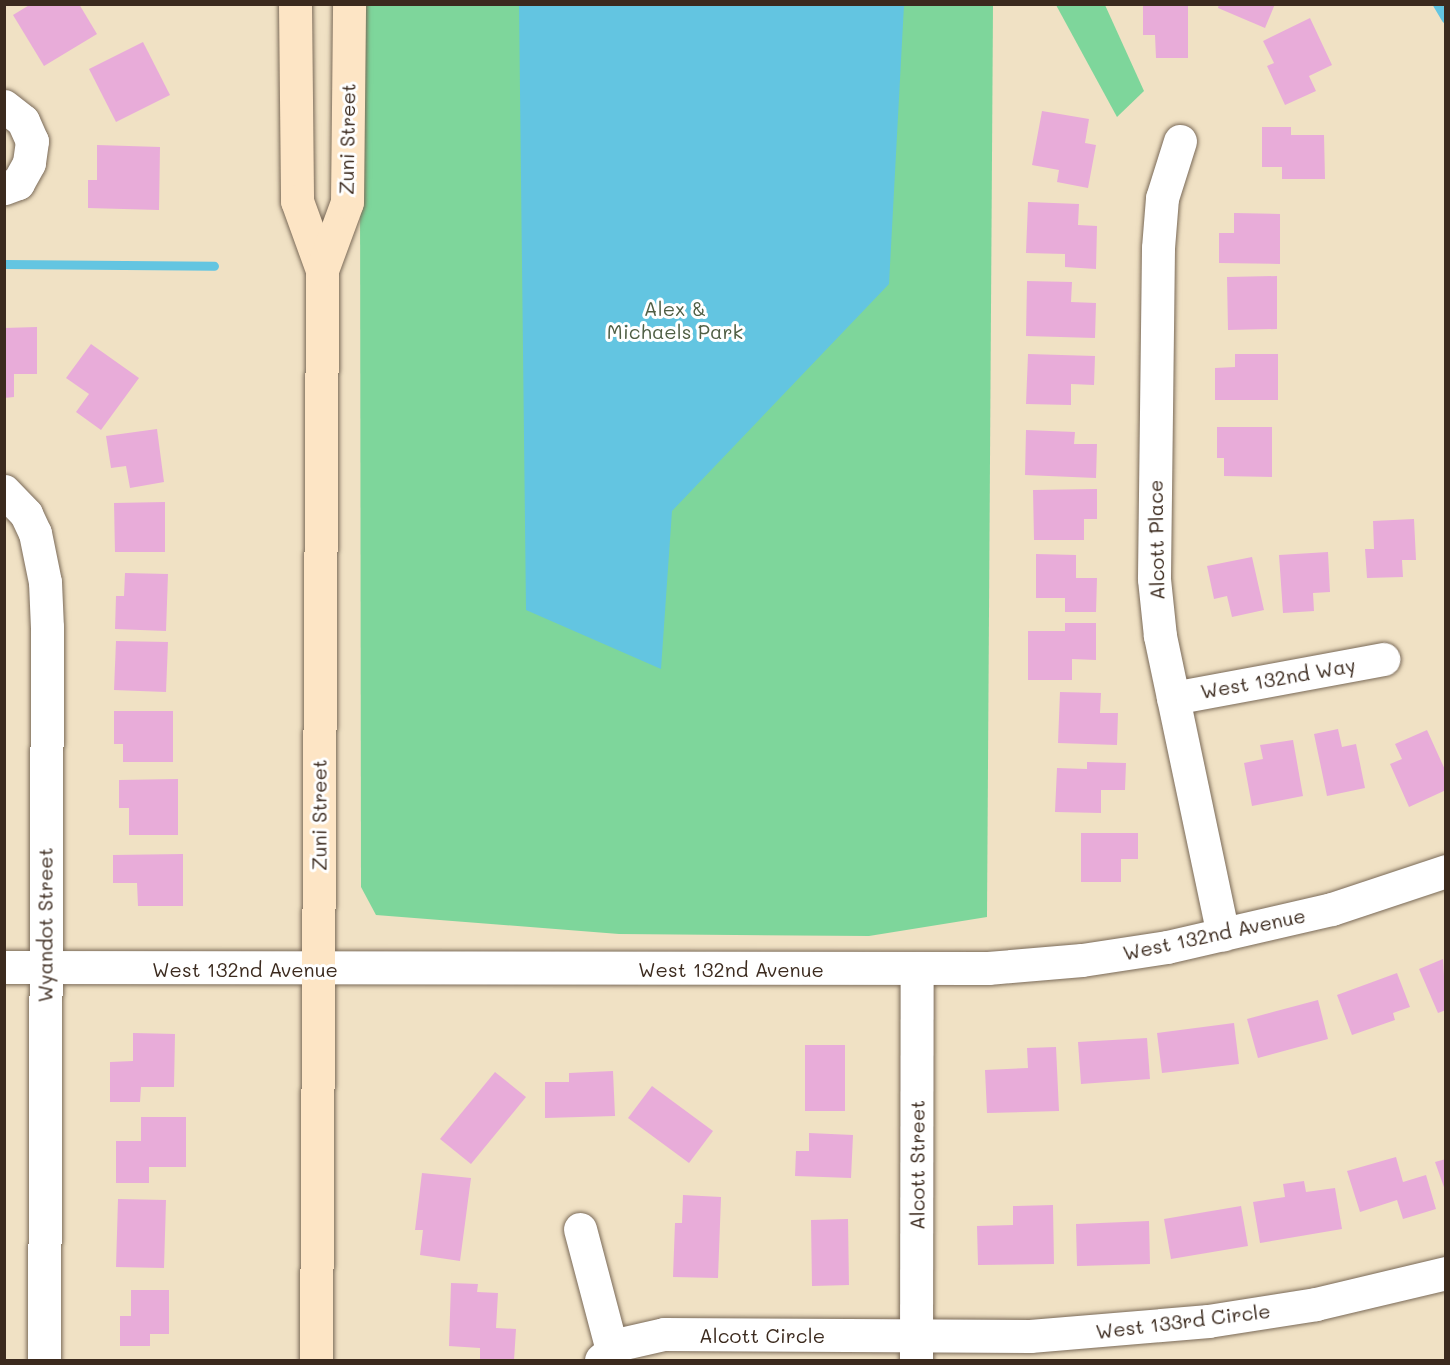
<!DOCTYPE html>
<html>
<head>
<meta charset="utf-8">
<style>
  body { margin:0 }
  #map { position:relative; width:1450px; height:1365px; overflow:hidden; background:#f0e1c4; font-family:Mali,sans-serif }
  div>[style] { position:absolute }
  [style*='--x'] { left:calc(var(--x)*1px); top:calc(var(--y)*1px); width:calc(var(--w)*1px); rotate:calc(var(--a)*1deg) }
  .green>* { inset:0; background:#7ed69b }
  .water>* { inset:0; background:#63c5e1 }
  .stream>* { height:9px; margin:-4.5px; padding:0 4.5px; transform-origin:4.5px; border-radius:4.5px; background:#63c5e1 }
  .building>* { inset:0; background:#e8acd9 }
  .roads { filter:drop-shadow(0 0 2px #7a6a58) drop-shadow(0 0 2px #7a6a58) }
  .minor>* { height:33px; margin:-16.5px; padding:0 16.5px; transform-origin:16.5px; border-radius:16.5px; background:#fff }
  .tertiary>* { height:33px; margin:-16.5px; padding:0 16.5px; transform-origin:16.5px; border-radius:16.5px; background:#fff }
  .secondary>* { height:33px; margin:-16.5px; padding:0 16.5px; transform-origin:16.5px; border-radius:16.5px; background:#fde5c5 }
  span { translate:-50% -50%; white-space:nowrap; text-align:center; line-height:1.15; -webkit-text-stroke:6px #fff; paint-order:stroke }
  .street-label { font-size:20px; color:#3b2a1e }
  .park-label { font-size:20px; color:#4f5e44 }
  .frame { position:absolute; inset:0; border:6px solid #3b2a1e; pointer-events:none }
</style>
</head>
<body>
<div id="map">
  <div class="green">
    <i style="clip-path:polygon(364px 5px,993px 5px,987px 917px,869px 936px,619px 934px,376px 915px,361px 887px,360px 172px)"></i>
    <i style="clip-path:polygon(1056px 5px,1105px 5px,1144px 91px,1117px 117px)"></i>
  </div>
  <div class="water">
    <i style="clip-path:polygon(519px 5px,904px 5px,889px 284px,672px 511px,661px 669px,526px 610px)"></i>
  </div>
  <div class="stream">
    <i style="--x:1437;--y:4;--w:17;--a:59"></i>
    <i style="--x:4;--y:264;--w:210;--a:0.5"></i>
  </div>
  <div class="building">
    <i style="clip-path:polygon(31px 4px,79px 4px,97px 34px,44px 66px,13px 15px)"></i>
    <i style="clip-path:polygon(1143px 4px,1188px 4px,1188px 58px,1156px 58px,1155px 35px,1143px 35px)"></i>
    <i style="clip-path:polygon(1219px 4px,1275px 4px,1265px 28px,1218px 8px)"></i>
    <i style="clip-path:polygon(1310px 18px,1332px 65px,1309px 76px,1316px 91px,1285px 105px,1267px 66px,1274px 63px,1263px 41px)"></i>
    <i style="clip-path:polygon(143px 42px,170px 95px,116px 122px,89px 69px)"></i>
    <i style="clip-path:polygon(1042px 111px,1089px 119px,1085px 143px,1096px 145px,1088px 188px,1057px 182px,1059px 170px,1032px 165px)"></i>
    <i style="clip-path:polygon(1262px 127px,1291px 127px,1291px 135px,1324px 135px,1325px 179px,1282px 179px,1282px 167px,1262px 167px)"></i>
    <i style="clip-path:polygon(97px 145px,160px 147px,159px 210px,88px 208px,88px 180px,97px 180px)"></i>
    <i style="clip-path:polygon(1028px 202px,1079px 204px,1078px 225px,1097px 226px,1096px 269px,1065px 267px,1065px 254px,1026px 253px)"></i>
    <i style="clip-path:polygon(1234px 213px,1280px 214px,1280px 264px,1219px 263px,1219px 233px,1234px 233px)"></i>
    <i style="clip-path:polygon(1277px 276px,1277px 329px,1228px 330px,1227px 277px)"></i>
    <i style="clip-path:polygon(1027px 281px,1072px 282px,1071px 302px,1096px 303px,1095px 338px,1026px 336px)"></i>
    <i style="clip-path:polygon(37px 327px,37px 374px,14px 374px,14px 397px,4px 398px,4px 328px)"></i>
    <i style="clip-path:polygon(91px 344px,139px 378px,101px 430px,76px 412px,89px 394px,66px 378px)"></i>
    <i style="clip-path:polygon(1028px 354px,1095px 356px,1094px 385px,1071px 384px,1071px 405px,1026px 404px)"></i>
    <i style="clip-path:polygon(1235px 354px,1278px 354px,1278px 400px,1215px 400px,1215px 368px,1235px 367px)"></i>
    <i style="clip-path:polygon(1217px 427px,1272px 427px,1272px 477px,1224px 476px,1224px 458px,1217px 458px)"></i>
    <i style="clip-path:polygon(157px 429px,164px 482px,130px 488px,126px 466px,111px 468px,106px 436px)"></i>
    <i style="clip-path:polygon(1026px 430px,1075px 432px,1074px 444px,1097px 444px,1096px 478px,1025px 475px)"></i>
    <i style="clip-path:polygon(1097px 489px,1097px 519px,1084px 519px,1084px 540px,1034px 540px,1033px 490px)"></i>
    <i style="clip-path:polygon(165px 502px,165px 552px,115px 552px,114px 503px)"></i>
    <i style="clip-path:polygon(1414px 519px,1416px 560px,1402px 560px,1403px 577px,1367px 578px,1365px 549px,1374px 549px,1373px 521px)"></i>
    <i style="clip-path:polygon(1328px 552px,1330px 592px,1313px 593px,1314px 611px,1283px 613px,1279px 555px)"></i>
    <i style="clip-path:polygon(1036px 554px,1076px 555px,1076px 578px,1097px 578px,1096px 612px,1065px 612px,1065px 598px,1036px 598px)"></i>
    <i style="clip-path:polygon(1252px 557px,1264px 610px,1232px 617px,1227px 596px,1214px 599px,1207px 566px)"></i>
    <i style="clip-path:polygon(125px 573px,168px 574px,166px 631px,115px 629px,116px 596px,124px 596px)"></i>
    <i style="clip-path:polygon(1065px 623px,1096px 623px,1096px 660px,1072px 659px,1072px 680px,1028px 680px,1028px 631px,1065px 631px)"></i>
    <i style="clip-path:polygon(116px 641px,168px 642px,166px 692px,114px 690px)"></i>
    <i style="clip-path:polygon(1060px 692px,1101px 693px,1100px 713px,1118px 713px,1117px 745px,1058px 743px)"></i>
    <i style="clip-path:polygon(114px 711px,173px 711px,173px 762px,123px 762px,123px 744px,114px 744px)"></i>
    <i style="clip-path:polygon(1338px 729px,1342px 747px,1356px 744px,1365px 788px,1327px 796px,1314px 734px)"></i>
    <i style="clip-path:polygon(1427px 730px,1446px 772px,1446px 790px,1409px 807px,1390px 764px,1402px 759px,1395px 744px)"></i>
    <i style="clip-path:polygon(1293px 740px,1303px 796px,1252px 806px,1244px 763px,1263px 759px,1260px 745px)"></i>
    <i style="clip-path:polygon(1087px 762px,1126px 763px,1125px 790px,1101px 790px,1101px 813px,1055px 812px,1057px 768px,1087px 769px)"></i>
    <i style="clip-path:polygon(178px 779px,178px 835px,129px 835px,129px 808px,119px 808px,119px 780px)"></i>
    <i style="clip-path:polygon(1081px 833px,1138px 833px,1138px 859px,1121px 859px,1121px 882px,1081px 882px)"></i>
    <i style="clip-path:polygon(183px 854px,183px 906px,138px 906px,137px 883px,113px 883px,113px 855px)"></i>
    <i style="clip-path:polygon(1443px 959px,1446px 1010px,1438px 1013px,1419px 969px)"></i>
    <i style="clip-path:polygon(1397px 973px,1410px 1007px,1393px 1013px,1395px 1020px,1352px 1035px,1337px 995px)"></i>
    <i style="clip-path:polygon(1318px 1000px,1328px 1039px,1258px 1058px,1247px 1019px)"></i>
    <i style="clip-path:polygon(1234px 1023px,1239px 1064px,1162px 1073px,1157px 1033px)"></i>
    <i style="clip-path:polygon(133px 1033px,175px 1034px,174px 1087px,141px 1087px,140px 1102px,110px 1102px,110px 1062px,133px 1061px)"></i>
    <i style="clip-path:polygon(1147px 1038px,1150px 1079px,1081px 1084px,1078px 1042px)"></i>
    <i style="clip-path:polygon(805px 1045px,845px 1045px,845px 1111px,805px 1111px)"></i>
    <i style="clip-path:polygon(1056px 1047px,1059px 1111px,987px 1113px,985px 1070px,1028px 1068px,1027px 1048px)"></i>
    <i style="clip-path:polygon(613px 1071px,615px 1116px,545px 1118px,545px 1082px,569px 1082px,569px 1073px)"></i>
    <i style="clip-path:polygon(495px 1072px,526px 1097px,471px 1164px,440px 1139px)"></i>
    <i style="clip-path:polygon(652px 1086px,713px 1131px,689px 1163px,628px 1118px)"></i>
    <i style="clip-path:polygon(141px 1117px,186px 1117px,186px 1167px,149px 1167px,149px 1183px,116px 1183px,116px 1141px,141px 1141px)"></i>
    <i style="clip-path:polygon(809px 1133px,853px 1135px,851px 1178px,795px 1176px,796px 1151px,809px 1151px)"></i>
    <i style="clip-path:polygon(1396px 1157px,1403px 1182px,1426px 1175px,1436px 1209px,1403px 1219px,1397px 1200px,1360px 1212px,1347px 1171px)"></i>
    <i style="clip-path:polygon(1446px 1159px,1446px 1190px,1445px 1190px,1435px 1162px)"></i>
    <i style="clip-path:polygon(422px 1173px,471px 1178px,460px 1261px,420px 1255px,423px 1230px,415px 1230px)"></i>
    <i style="clip-path:polygon(1304px 1181px,1306px 1192px,1335px 1188px,1342px 1229px,1260px 1243px,1253px 1202px,1285px 1197px,1283px 1184px)"></i>
    <i style="clip-path:polygon(683px 1195px,721px 1197px,718px 1278px,673px 1277px,675px 1223px,682px 1223px)"></i>
    <i style="clip-path:polygon(118px 1199px,166px 1200px,164px 1268px,116px 1267px)"></i>
    <i style="clip-path:polygon(1053px 1205px,1054px 1264px,978px 1265px,977px 1226px,1013px 1225px,1013px 1206px)"></i>
    <i style="clip-path:polygon(1241px 1206px,1248px 1246px,1171px 1259px,1164px 1219px)"></i>
    <i style="clip-path:polygon(848px 1219px,849px 1285px,812px 1286px,811px 1220px)"></i>
    <i style="clip-path:polygon(1149px 1221px,1150px 1264px,1077px 1266px,1076px 1224px)"></i>
    <i style="clip-path:polygon(451px 1283px,478px 1284px,477px 1292px,498px 1293px,496px 1328px,516px 1329px,514px 1360px,480px 1360px,480px 1348px,449px 1346px)"></i>
    <i style="clip-path:polygon(131px 1290px,169px 1290px,169px 1334px,150px 1334px,150px 1346px,120px 1346px,120px 1316px,131px 1316px)"></i>
  </div>
  <div class="roads">
    <div class="minor">
      <i style="--x:4;--y:106;--w:24;--a:38"></i>
      <i style="--x:23;--y:121;--w:22;--a:66"></i>
      <i style="--x:32;--y:141;--w:22;--a:98"></i>
      <i style="--x:29;--y:163;--w:23;--a:119"></i>
      <i style="--x:18;--y:183;--w:15;--a:160"></i>
      <i style="--x:1180;--y:141;--w:60;--a:107.5"></i>
      <i style="--x:1162;--y:198;--w:50;--a:94.6"></i>
      <i style="--x:1158;--y:248;--w:331;--a:90.7"></i>
      <i style="--x:1154;--y:579;--w:57;--a:84"></i>
      <i style="--x:1160;--y:636;--w:305;--a:78.1"></i>
      <i style="--x:4;--y:491;--w:32;--a:46"></i>
      <i style="--x:26;--y:514;--w:21;--a:65"></i>
      <i style="--x:35;--y:533;--w:50;--a:78.5"></i>
      <i style="--x:45;--y:582;--w:45;--a:87.5"></i>
      <i style="--x:47;--y:627;--w:733;--a:90.23"></i>
      <i style="--x:1173;--y:698;--w:214;--a:-10.5"></i>
      <i style="--x:580;--y:1229;--w:125;--a:75.2"></i>
      <i style="--x:601;--y:1360;--w:25;--a:-40"></i>
      <i style="--x:620;--y:1344;--w:45;--a:-12.8"></i>
      <i style="--x:664;--y:1334;--w:366;--a:0.3"></i>
      <i style="--x:1030;--y:1336;--w:179;--a:-4.8"></i>
      <i style="--x:1208;--y:1321;--w:109;--a:-8.9"></i>
      <i style="--x:1316;--y:1304;--w:134;--a:-13.4"></i>
      <i style="--x:916;--y:1360;--w:391;--a:-89.9"></i>
    </div>
    <div class="tertiary">
      <i style="--x:4;--y:967;--w:984;--a:0.06"></i>
      <i style="--x:988;--y:968;--w:94;--a:-4.9"></i>
      <i style="--x:1082;--y:960;--w:86;--a:-8.7"></i>
      <i style="--x:1167;--y:947;--w:169;--a:-13"></i>
      <i style="--x:1332;--y:909;--w:120;--a:-18.4"></i>
    </div>
    <div class="secondary">
      <i style="--x:295;--y:4;--w:197;--a:89.4"></i>
      <i style="--x:297;--y:201;--w:73;--a:70.1"></i>
      <i style="--x:316;--y:1360;--w:1090;--a:-89.68"></i>
      <i style="--x:322;--y:270;--w:72;--a:-69.8"></i>
      <i style="--x:347;--y:202;--w:198;--a:-89.4"></i>
    </div>
  </div>
  <div class="street-label">
    <span style="left:347px;top:139px;rotate:-89deg">Zuni Street</span>
    <span style="left:1156px;top:540px;rotate:-91deg">Alcott Place</span>
    <span style="left:1278px;top:678px;rotate:-10deg">West 132nd Way</span>
    <span style="left:319px;top:815px;rotate:-90deg">Zuni Street</span>
    <span style="left:45px;top:925px;rotate:-90deg">Wyandot Street</span>
    <span style="left:1214px;top:934px;rotate:-12deg">West 132nd Avenue</span>
    <span style="left:245px;top:969px">West 132nd Avenue</span>
    <span style="left:731px;top:969px">West 132nd Avenue</span>
    <span style="left:917px;top:1165px;rotate:-90deg">Alcott Street</span>
    <span style="left:1183px;top:1321px;rotate:-7deg">West 133rd Circle</span>
    <span style="left:762px;top:1335px">Alcott Circle</span>
  </div>
  <div class="park-label">
    <span style="left:675px;top:320px">Alex &amp;<br>Michaels Park</span>
  </div>
  <div class="frame"></div>
</div>
</body>
</html>
